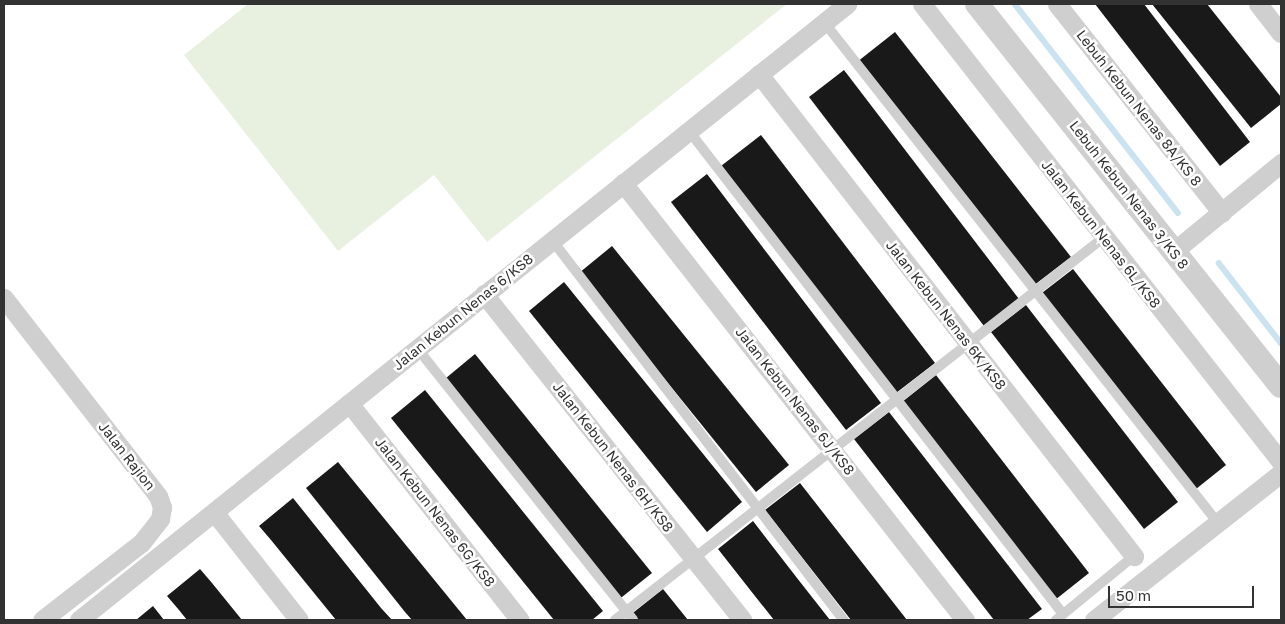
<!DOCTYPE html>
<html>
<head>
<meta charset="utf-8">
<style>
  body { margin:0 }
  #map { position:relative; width:1285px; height:624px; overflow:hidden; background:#fff; font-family:"Golos Text",sans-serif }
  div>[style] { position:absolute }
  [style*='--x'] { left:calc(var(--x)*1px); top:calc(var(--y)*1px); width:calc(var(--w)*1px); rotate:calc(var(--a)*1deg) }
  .green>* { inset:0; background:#e8f0e0 }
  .stream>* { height:5.5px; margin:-2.75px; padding:0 2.75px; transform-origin:2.75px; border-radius:2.75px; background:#cbe2f0 }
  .building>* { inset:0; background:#191919 }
  .service>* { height:10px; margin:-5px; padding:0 5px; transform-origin:5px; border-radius:5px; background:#cfcfcf }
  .minor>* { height:19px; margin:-9.5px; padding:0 9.5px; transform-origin:9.5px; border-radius:9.5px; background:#cfcfcf }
  .tertiary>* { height:24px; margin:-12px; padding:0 12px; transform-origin:12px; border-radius:12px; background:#cfcfcf }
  span { translate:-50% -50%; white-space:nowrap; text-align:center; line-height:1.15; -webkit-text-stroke:5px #fff; paint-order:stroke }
  .street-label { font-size:14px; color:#323232 }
  .frame { position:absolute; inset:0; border:5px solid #323232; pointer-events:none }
  .scale { position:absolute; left:1108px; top:586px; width:146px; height:22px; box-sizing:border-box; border:2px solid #323232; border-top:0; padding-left:6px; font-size:15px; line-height:18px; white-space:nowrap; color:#323232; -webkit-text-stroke:4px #fff; paint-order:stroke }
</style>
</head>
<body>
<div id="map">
  <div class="green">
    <i style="clip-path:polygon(248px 4px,787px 4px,487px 242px,434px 175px,338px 251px,184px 55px)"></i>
  </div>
  <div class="stream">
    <i style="--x:1015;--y:4;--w:265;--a:52"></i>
    <i style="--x:1219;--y:263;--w:101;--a:52.2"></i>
  </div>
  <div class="building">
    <i style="clip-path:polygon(1095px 4px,1144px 4px,1250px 142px,1220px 166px)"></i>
    <i style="clip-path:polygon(1152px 4px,1207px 4px,1281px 97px,1281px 104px,1251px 128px)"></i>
    <i style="clip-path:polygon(895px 32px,1071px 257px,1033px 286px,857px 62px)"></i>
    <i style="clip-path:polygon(844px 70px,1019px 299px,984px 326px,809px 97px)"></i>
    <i style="clip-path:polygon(761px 135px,935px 363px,896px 393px,721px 166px)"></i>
    <i style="clip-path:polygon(707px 174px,881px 403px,846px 430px,671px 202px)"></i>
    <i style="clip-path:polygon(612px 246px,789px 465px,756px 492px,579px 273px)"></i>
    <i style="clip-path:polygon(1073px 269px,1226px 465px,1191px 493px,1038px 296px)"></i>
    <i style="clip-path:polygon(564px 282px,742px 502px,707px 532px,529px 311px)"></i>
    <i style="clip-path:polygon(1026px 305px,1178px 502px,1144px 529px,991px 332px)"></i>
    <i style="clip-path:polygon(475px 354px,652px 573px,617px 601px,440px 383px)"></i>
    <i style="clip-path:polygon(936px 375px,1089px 573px,1055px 600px,902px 402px)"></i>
    <i style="clip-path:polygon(425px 390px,603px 611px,592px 620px,554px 620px,391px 418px)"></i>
    <i style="clip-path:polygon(889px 412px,1042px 609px,1027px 620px,994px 620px,854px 439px)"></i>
    <i style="clip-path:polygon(338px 462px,383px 517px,467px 620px,412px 620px,405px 612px,306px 488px)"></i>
    <i style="clip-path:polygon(800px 483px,907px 620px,851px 620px,765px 510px)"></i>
    <i style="clip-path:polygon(293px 498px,381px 608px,392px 620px,336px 620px,271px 540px,259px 526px)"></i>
    <i style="clip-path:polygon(753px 521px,797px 578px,830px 620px,774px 620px,751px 591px,718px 549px)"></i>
    <i style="clip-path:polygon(200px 569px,212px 583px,242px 620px,187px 620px,179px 610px,167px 596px)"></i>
    <i style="clip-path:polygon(663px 589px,688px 620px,632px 620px,629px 616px)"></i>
    <i style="clip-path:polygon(153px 606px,164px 620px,136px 620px)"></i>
  </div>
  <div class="service">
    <i style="--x:824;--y:22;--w:637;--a:51.82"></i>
    <i style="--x:689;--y:131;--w:611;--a:52.25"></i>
    <i style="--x:552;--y:240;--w:479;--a:52.5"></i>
    <i style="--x:417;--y:348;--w:347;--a:51.5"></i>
    <i style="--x:615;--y:620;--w:620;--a:-38.05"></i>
    <i style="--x:1056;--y:620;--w:101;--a:-39.4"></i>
  </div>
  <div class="minor">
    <i style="--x:922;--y:4;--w:582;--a:51.91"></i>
    <i style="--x:1057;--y:4;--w:266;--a:51.7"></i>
    <i style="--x:1258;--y:4;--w:37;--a:52"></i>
    <i style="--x:759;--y:74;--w:611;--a:52.12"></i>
    <i style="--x:623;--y:183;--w:555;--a:51.95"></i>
    <i style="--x:1174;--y:251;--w:139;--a:-39.4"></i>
    <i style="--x:484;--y:294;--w:416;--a:51.6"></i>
    <i style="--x:4;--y:298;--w:251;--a:52.1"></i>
    <i style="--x:158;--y:496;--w:12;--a:70"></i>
    <i style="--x:162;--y:507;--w:12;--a:99"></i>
    <i style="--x:160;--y:519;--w:31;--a:128"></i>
    <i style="--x:141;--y:543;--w:125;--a:142.1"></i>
    <i style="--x:349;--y:403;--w:276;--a:51.8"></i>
    <i style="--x:214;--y:512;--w:137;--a:51.8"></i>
    <i style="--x:79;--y:620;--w:985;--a:-38.73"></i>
    <i style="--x:1094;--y:620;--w:238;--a:-38.2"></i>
  </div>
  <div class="tertiary">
    <i style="--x:977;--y:4;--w:488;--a:51.5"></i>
  </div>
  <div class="street-label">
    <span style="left:1139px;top:108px;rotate:52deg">Lebuh Kebun Nenas 8A/KS 8</span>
    <span style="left:1129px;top:195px;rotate:52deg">Lebuh Kebun Nenas 3/KS 8</span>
    <span style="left:1101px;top:234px;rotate:52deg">Jalan Kebun Nenas 6L/KS8</span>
    <span style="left:463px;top:312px;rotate:-39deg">Jalan Kebun Nenas 6/KS8</span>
    <span style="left:946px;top:315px;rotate:52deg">Jalan Kebun Nenas 6K/KS8</span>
    <span style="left:795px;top:401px;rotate:52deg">Jalan Kebun Nenas 6J/KS8</span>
    <span style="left:127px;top:456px;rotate:52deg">Jalan Rajion</span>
    <span style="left:613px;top:457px;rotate:52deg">Jalan Kebun Nenas 6H/KS8</span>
    <span style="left:435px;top:512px;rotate:52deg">Jalan Kebun Nenas 6G/KS8</span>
  </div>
  <div class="frame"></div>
  <div class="scale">50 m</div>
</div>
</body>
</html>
